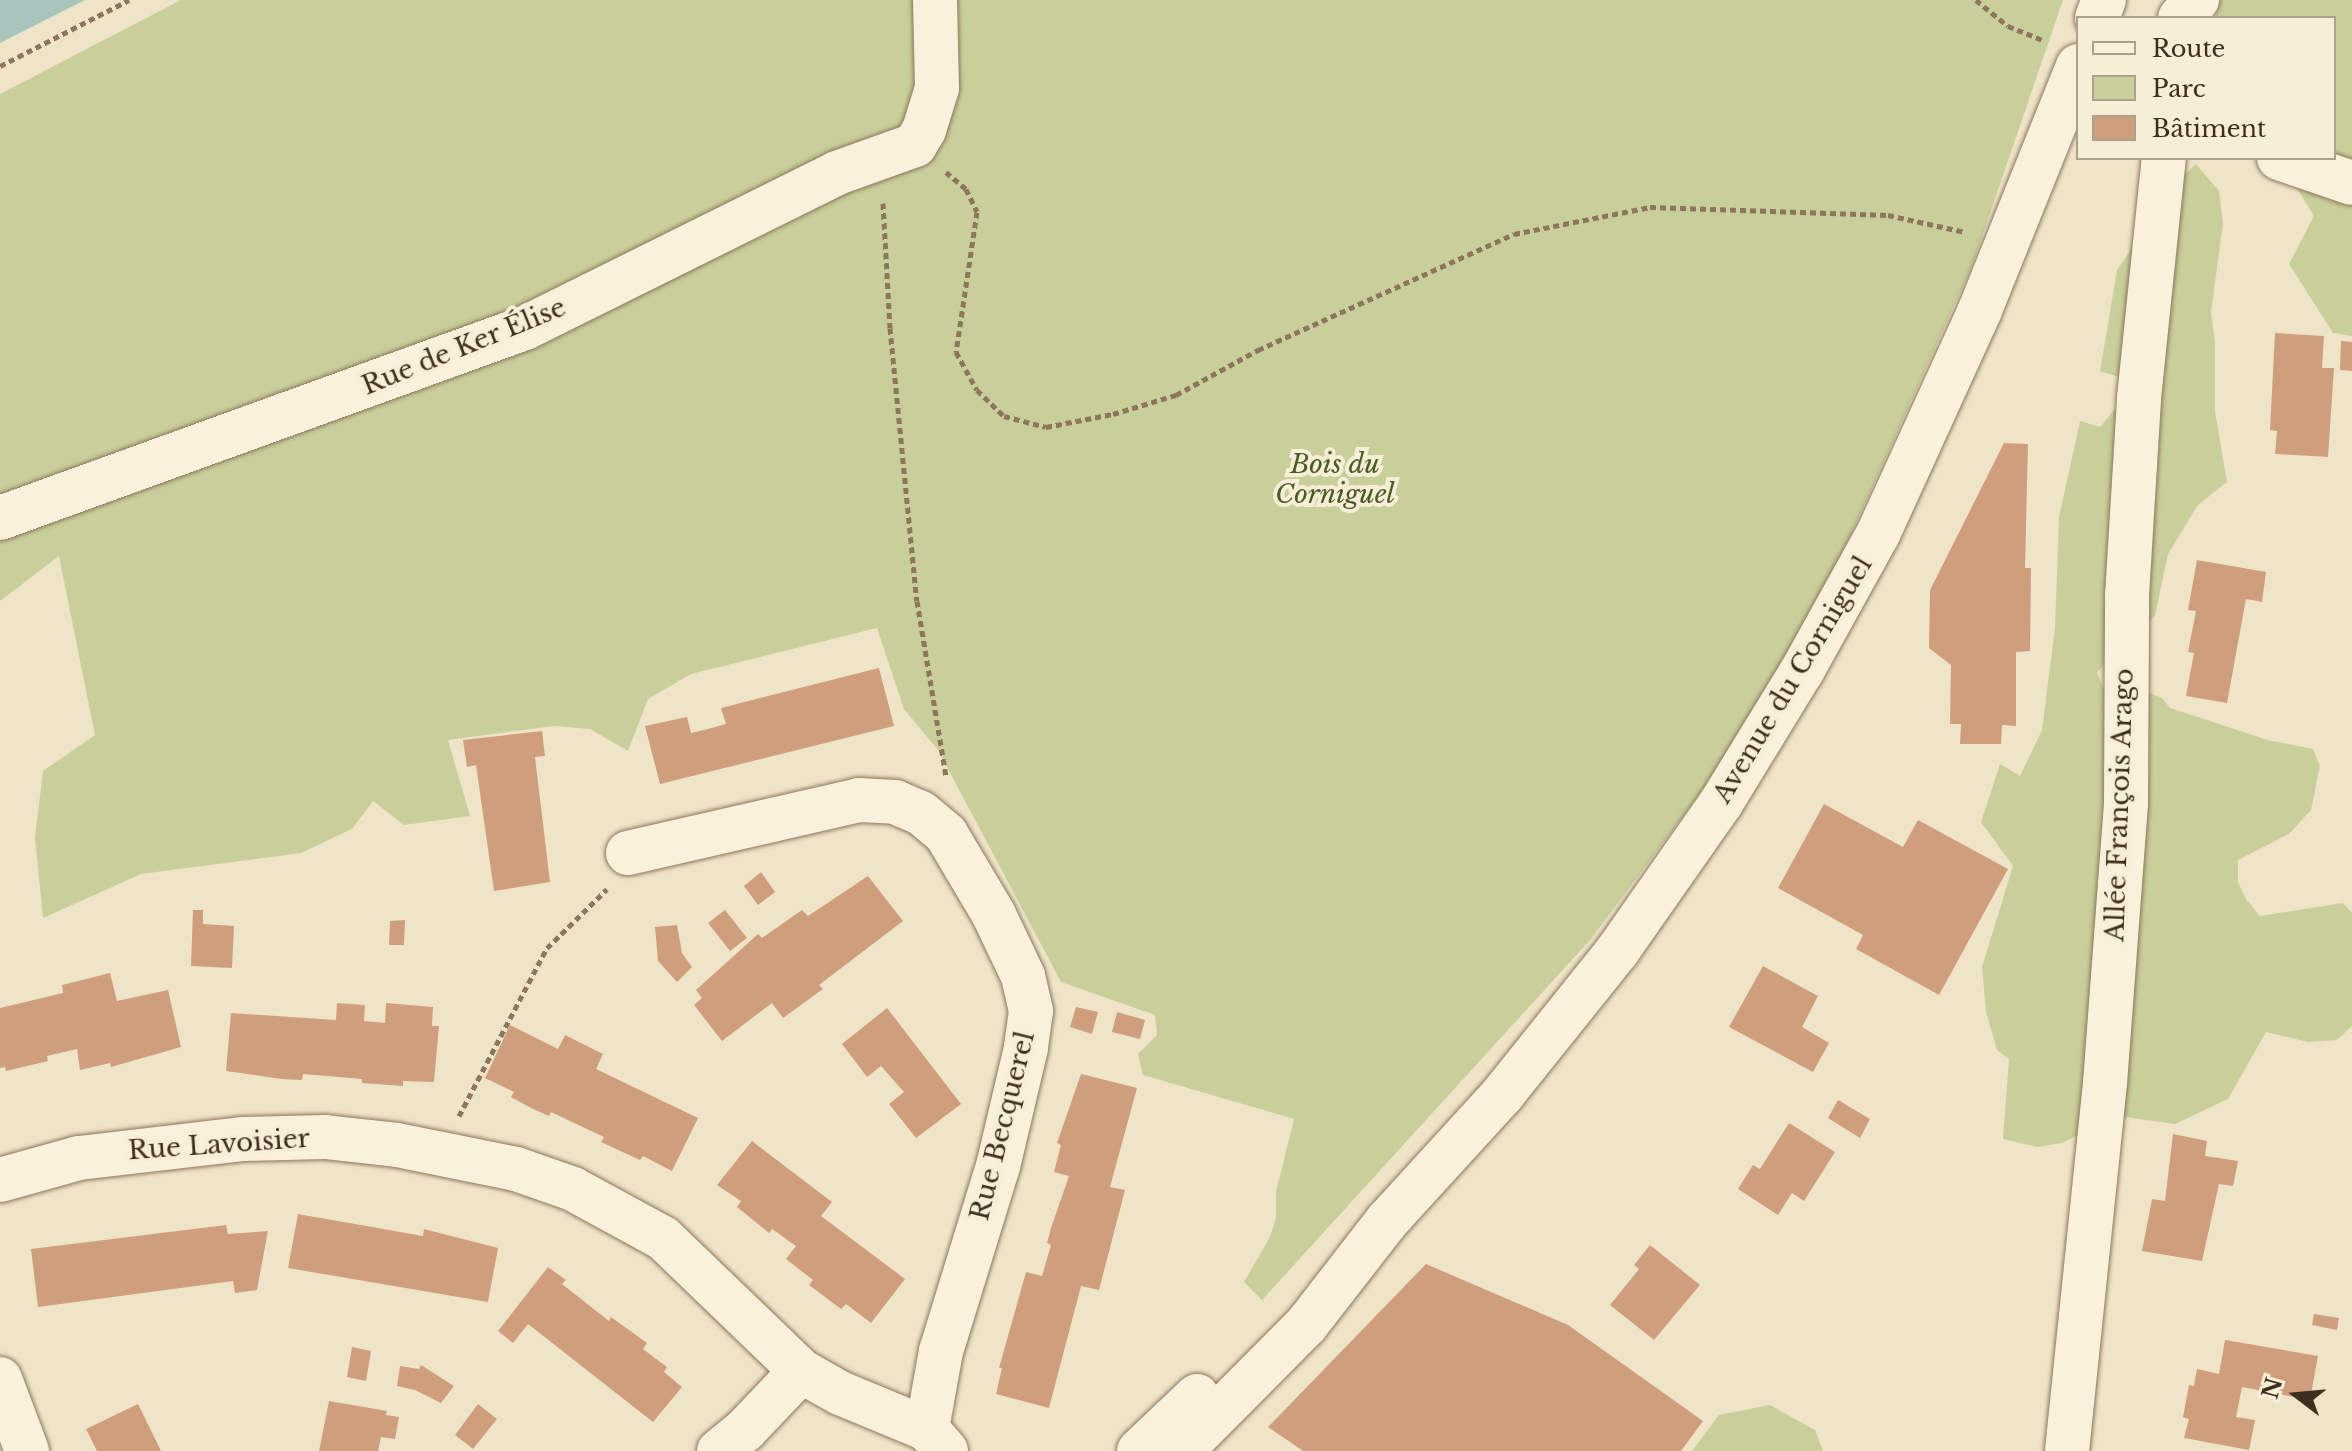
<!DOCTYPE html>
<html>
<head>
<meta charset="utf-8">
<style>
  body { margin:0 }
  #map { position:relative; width:2352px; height:1451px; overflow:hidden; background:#f0e4c8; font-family:"Libre Baskerville",serif }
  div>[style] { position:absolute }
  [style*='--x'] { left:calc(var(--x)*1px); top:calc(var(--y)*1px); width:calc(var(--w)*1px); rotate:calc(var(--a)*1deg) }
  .green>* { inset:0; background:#c9cf9b }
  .water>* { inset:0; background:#a9c4bc }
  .building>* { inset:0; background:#cf9f7d }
  .path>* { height:5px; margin-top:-2.5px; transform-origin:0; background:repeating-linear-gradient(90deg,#8d765c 0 6px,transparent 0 10px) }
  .roads { filter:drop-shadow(0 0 2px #8d765c) drop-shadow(0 0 2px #8d765c) }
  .minor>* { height:44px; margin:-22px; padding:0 22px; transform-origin:22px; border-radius:22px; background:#faf1dc }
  span { translate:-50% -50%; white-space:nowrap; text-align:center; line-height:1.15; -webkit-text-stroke:8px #f7eed8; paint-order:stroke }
  .street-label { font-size:26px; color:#3d2e20 }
  .park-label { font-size:26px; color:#4d5a26; font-style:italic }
  .legend { position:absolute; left:2076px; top:16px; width:260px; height:144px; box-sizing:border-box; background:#f7eed8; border:2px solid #ada18e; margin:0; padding:10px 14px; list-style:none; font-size:24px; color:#3d2e20 }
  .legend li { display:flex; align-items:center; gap:16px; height:40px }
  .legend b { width:40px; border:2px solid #ada18e }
  .north { position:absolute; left:2256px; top:1355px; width:80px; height:80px; -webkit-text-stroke:6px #f7eed8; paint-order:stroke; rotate:286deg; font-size:22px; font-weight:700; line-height:32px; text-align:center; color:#3d2e20 }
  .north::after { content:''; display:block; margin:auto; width:28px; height:36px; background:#3d2e20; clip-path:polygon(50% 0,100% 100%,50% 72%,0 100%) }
</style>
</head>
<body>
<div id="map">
  <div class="green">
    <i style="clip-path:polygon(181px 0,2063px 0,1972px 266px,1839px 561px,1741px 739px,1590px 940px,1262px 1300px,1244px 1282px,1270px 1237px,1276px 1218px,1276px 1192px,1294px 1119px,1143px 1075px,1138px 1054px,1157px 1035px,1155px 1015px,1061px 982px,938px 750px,904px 709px,877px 628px,691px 674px,648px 699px,628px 751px,590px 729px,554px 726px,448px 740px,470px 816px,404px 825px,373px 801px,352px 829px,301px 853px,141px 874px,43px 918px,35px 838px,43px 771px,95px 735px,59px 556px,0 601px,0 94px)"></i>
    <i style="clip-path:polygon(2220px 0,2352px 0,2352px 336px,2333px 333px,2289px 264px,2314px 216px,2295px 185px,2334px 158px,2334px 18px,2215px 18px)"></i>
    <i style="clip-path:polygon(2196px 164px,2219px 191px,2223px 224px,2211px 312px,2215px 343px,2215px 412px,2227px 482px,2198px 505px,2168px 554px,2155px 616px,2097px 672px,2103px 688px,2137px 688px,2162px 698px,2170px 708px,2268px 740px,2313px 749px,2320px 766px,2311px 810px,2289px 834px,2238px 860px,2238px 882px,2246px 899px,2260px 916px,2343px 903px,2352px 913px,2352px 1026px,2337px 1040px,2308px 1042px,2266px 1032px,2228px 1099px,2175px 1124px,2117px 1116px,2062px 1143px,2037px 1147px,2003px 1139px,2009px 1059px,1997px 1050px,1986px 1012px,1982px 967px,2013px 866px,1981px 822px,2000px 764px,2020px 776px,2042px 730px,2055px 628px,2059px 517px,2080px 421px,2100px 427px,2120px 403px,2122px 378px,2100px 371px,2117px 270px,2178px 181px)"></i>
    <i style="clip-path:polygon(1770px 1405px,1815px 1430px,1823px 1451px,1692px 1451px,1719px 1415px)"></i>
  </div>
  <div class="water">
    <i style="clip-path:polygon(0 0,85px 0,0 43px)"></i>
  </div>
  <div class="building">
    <i style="clip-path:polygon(2275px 333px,2324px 336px,2322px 368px,2334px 368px,2328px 457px,2275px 454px,2277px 431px,2270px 430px)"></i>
    <i style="clip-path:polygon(2341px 341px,2352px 342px,2352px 371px,2340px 370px)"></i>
    <i style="clip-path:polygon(2004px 443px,2028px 444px,2025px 568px,2031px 568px,2030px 651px,2016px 652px,2016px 726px,2002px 725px,2001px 744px,1960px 744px,1961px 724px,1950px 724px,1951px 665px,1929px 648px,1930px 590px)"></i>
    <i style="clip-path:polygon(2197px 560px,2266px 572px,2262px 602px,2246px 599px,2227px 703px,2186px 696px,2194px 653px,2188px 652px,2196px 611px,2188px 610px)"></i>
    <i style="clip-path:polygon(879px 668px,894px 726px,660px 784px,645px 726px,687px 717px,691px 733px,708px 729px,726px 724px,721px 708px)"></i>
    <i style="clip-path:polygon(542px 731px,545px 756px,535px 757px,550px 882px,494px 891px,476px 765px,467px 767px,463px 740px)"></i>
    <i style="clip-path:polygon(1824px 804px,1903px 847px,1918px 820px,2008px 869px,1939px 995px,1856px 949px,1863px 935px,1778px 888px)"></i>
    <i style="clip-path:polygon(761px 872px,775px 892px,758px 905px,744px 886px)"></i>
    <i style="clip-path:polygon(868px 876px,903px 921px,819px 985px,823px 989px,783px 1018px,772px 1003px,722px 1041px,694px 1005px,702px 998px,696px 990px,758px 934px,762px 938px,802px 910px,808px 916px)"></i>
    <i style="clip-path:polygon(193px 910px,203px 910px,203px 924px,234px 926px,232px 968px,191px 966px)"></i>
    <i style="clip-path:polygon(725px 910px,747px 938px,730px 951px,708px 923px)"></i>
    <i style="clip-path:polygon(405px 920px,404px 945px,389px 945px,390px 921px)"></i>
    <i style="clip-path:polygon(677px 925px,682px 953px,692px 967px,677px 982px,658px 961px,655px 927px)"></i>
    <i style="clip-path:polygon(1763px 966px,1818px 996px,1802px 1027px,1829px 1043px,1813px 1072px,1729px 1027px)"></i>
    <i style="clip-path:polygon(110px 973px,117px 1001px,168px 990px,181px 1047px,111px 1067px,110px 1063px,80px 1070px,77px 1049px,47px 1056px,48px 1061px,6px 1071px,5px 1067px,0 1068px,0 1008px,63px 993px,62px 985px)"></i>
    <i style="clip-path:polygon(337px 1003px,365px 1005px,364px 1021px,385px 1023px,386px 1003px,433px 1007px,432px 1026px,439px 1026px,434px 1082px,403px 1081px,403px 1086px,362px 1083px,362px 1079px,303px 1074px,302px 1080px,281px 1079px,226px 1071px,231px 1013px,336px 1020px)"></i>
    <i style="clip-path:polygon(1076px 1007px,1098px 1012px,1092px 1034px,1070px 1027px)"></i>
    <i style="clip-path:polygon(887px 1008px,961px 1104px,916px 1138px,889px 1104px,904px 1092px,881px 1066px,867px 1077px,842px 1044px)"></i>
    <i style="clip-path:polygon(1117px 1012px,1145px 1020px,1140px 1039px,1112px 1032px)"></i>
    <i style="clip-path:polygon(510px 1025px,558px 1049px,565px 1035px,603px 1054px,596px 1069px,698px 1118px,672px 1171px,643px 1156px,640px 1160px,601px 1142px,604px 1137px,551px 1112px,549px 1116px,531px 1108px,511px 1097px,514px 1092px,485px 1078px)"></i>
    <i style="clip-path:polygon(1081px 1074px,1137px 1088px,1110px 1187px,1125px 1190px,1099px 1290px,1081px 1286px,1049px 1408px,996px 1394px,1002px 1368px,999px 1368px,1026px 1272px,1042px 1276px,1051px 1245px,1047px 1243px,1052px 1225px,1069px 1176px,1054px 1172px,1061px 1145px,1057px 1143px)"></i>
    <i style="clip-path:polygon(1838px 1100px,1870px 1119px,1860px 1138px,1828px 1118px)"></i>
    <i style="clip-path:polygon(1789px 1123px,1835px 1152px,1804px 1201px,1792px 1193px,1778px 1215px,1738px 1189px,1753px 1165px,1760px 1169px)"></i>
    <i style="clip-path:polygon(2173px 1134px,2207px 1141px,2205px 1156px,2238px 1161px,2233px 1186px,2219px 1184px,2202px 1261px,2142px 1251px,2152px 1199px,2165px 1201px)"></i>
    <i style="clip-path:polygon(752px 1141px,832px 1202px,821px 1216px,905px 1279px,871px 1323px,846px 1304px,841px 1309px,809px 1285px,813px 1280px,786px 1259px,796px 1246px,772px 1229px,769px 1233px,737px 1207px,741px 1201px,717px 1185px)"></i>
    <i style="clip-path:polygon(298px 1214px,423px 1236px,424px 1229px,498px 1248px,488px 1302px,288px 1268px)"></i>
    <i style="clip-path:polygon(226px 1225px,228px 1234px,268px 1231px,257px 1290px,235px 1293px,233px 1281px,38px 1307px,31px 1249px)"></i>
    <i style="clip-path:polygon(1650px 1245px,1700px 1285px,1654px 1340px,1610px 1305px,1639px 1269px,1634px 1265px)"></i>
    <i style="clip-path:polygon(1426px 1264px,1568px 1325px,1703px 1421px,1681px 1451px,1303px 1451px,1268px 1427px)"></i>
    <i style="clip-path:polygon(548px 1267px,566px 1280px,562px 1284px,609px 1321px,611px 1317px,647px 1343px,643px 1349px,667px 1367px,664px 1372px,682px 1387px,653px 1422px,528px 1324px,513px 1343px,498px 1331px)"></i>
    <i style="clip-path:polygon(2314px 1314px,2339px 1318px,2337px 1330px,2312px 1325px)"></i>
    <i style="clip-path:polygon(2225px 1340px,2318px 1356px,2310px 1400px,2242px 1387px,2236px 1417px,2255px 1420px,2249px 1450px,2184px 1438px,2189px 1419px,2183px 1417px,2189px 1385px,2194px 1386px,2197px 1369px,2219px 1374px)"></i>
    <i style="clip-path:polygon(352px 1347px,371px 1351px,366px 1381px,347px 1377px)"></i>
    <i style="clip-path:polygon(421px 1365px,454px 1386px,441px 1403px,415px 1390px,397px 1386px,400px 1366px,419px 1369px)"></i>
    <i style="clip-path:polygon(329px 1401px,387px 1411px,386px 1415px,399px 1417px,395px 1439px,381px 1437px,378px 1451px,319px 1451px)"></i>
    <i style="clip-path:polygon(138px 1404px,161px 1451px,97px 1451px,86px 1429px)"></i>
    <i style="clip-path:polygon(478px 1404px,497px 1419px,473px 1449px,455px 1435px)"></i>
  </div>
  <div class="path">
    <i style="--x:1976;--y:0;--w:41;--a:39.1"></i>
    <i style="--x:2008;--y:26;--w:38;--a:22"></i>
    <i style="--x:0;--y:66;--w:145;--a:-27.1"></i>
    <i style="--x:946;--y:172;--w:26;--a:40"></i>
    <i style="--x:966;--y:189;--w:25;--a:64"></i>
    <i style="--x:977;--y:212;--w:142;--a:98.5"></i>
    <i style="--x:956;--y:352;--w:43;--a:61.1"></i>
    <i style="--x:977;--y:390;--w:37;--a:44"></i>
    <i style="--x:1004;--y:416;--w:43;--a:14.7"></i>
    <i style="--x:1046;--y:427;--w:68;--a:-11"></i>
    <i style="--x:1113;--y:414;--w:66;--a:-16.8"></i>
    <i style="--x:1176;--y:395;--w:94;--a:-28.8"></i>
    <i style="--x:1258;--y:350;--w:281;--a:-24.4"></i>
    <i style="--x:1514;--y:234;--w:139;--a:-11.2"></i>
    <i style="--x:1650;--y:207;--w:238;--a:1.9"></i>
    <i style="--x:1888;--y:215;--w:79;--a:12.4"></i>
    <i style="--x:883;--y:203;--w:125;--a:86.8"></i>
    <i style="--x:890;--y:328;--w:274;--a:84.4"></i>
    <i style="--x:917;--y:601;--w:178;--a:80.6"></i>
    <i style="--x:459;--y:1116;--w:190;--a:-62.4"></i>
    <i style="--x:547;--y:948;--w:84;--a:-44.5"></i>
  </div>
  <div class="roads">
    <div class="minor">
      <i style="--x:2097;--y:18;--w:19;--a:-69"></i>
      <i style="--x:2180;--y:18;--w:25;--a:-47"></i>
      <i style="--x:2279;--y:158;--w:77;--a:18.9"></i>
      <i style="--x:0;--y:518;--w:558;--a:-19.9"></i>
      <i style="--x:525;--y:328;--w:348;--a:-26.4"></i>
      <i style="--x:837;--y:173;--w:83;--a:-19.7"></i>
      <i style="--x:915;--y:145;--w:17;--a:-59"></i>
      <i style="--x:924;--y:130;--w:44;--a:-72.8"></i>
      <i style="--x:937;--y:88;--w:88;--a:-91.3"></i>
      <i style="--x:628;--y:853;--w:237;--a:-12.9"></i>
      <i style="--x:859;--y:800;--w:36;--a:3"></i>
      <i style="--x:895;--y:802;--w:28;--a:23"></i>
      <i style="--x:921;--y:813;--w:33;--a:40"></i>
      <i style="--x:946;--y:834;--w:94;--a:59.3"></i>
      <i style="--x:994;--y:915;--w:68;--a:64.6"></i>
      <i style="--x:1023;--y:976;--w:36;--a:77"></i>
      <i style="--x:1031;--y:1011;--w:37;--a:98"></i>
      <i style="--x:1026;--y:1048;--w:121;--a:103.3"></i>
      <i style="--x:998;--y:1166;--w:194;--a:107.1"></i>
      <i style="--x:941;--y:1351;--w:79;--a:100.2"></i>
      <i style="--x:0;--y:1180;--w:82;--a:-15.6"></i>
      <i style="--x:79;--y:1158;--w:166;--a:-6.6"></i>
      <i style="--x:244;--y:1139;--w:81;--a:-1.4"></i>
      <i style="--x:325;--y:1137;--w:72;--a:6.3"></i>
      <i style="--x:397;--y:1145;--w:121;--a:11.4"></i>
      <i style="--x:516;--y:1169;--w:60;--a:19.3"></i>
      <i style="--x:573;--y:1189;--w:102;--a:28.6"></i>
      <i style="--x:663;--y:1238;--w:192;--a:43.9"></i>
      <i style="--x:801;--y:1371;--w:45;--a:29.4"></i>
      <i style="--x:840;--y:1393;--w:94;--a:22.5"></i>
      <i style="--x:927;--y:1429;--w:29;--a:49"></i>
      <i style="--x:0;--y:1379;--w:77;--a:69.4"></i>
      <i style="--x:719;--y:1451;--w:33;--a:-39"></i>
      <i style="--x:745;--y:1430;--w:81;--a:-46.5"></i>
      <i style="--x:1139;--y:1451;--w:80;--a:-43.5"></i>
      <i style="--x:1181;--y:1451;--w:179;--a:-45.2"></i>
      <i style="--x:1307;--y:1324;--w:130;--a:-52.2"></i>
      <i style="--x:1387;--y:1221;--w:171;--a:-47.6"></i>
      <i style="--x:1502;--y:1095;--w:186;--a:-51.3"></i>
      <i style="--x:1618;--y:950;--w:179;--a:-55"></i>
      <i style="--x:1721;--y:803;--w:155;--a:-58.5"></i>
      <i style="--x:1802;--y:671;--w:157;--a:-61"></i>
      <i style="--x:1878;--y:534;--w:246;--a:-65.5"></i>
      <i style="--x:1980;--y:310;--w:263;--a:-68.1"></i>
      <i style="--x:2067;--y:1451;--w:370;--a:-84.1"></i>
      <i style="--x:2105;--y:1083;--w:280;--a:-85.7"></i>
      <i style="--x:2126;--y:804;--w:208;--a:-89.7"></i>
      <i style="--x:2127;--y:596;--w:198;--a:-86.5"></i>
      <i style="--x:2139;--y:398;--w:241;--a:-84.1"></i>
    </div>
  </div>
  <div class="street-label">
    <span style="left:464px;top:347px;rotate:-22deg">Rue de Ker Élise</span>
    <span style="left:1793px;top:680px;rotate:-59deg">Avenue du Corniguel</span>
    <span style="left:2120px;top:805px;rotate:-88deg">Allée François Arago</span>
    <span style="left:1003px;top:1126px;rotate:-76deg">Rue Becquerel</span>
    <span style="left:219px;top:1145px;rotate:-4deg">Rue Lavoisier</span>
  </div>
  <div class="park-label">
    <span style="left:1335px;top:480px">Bois du<br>Corniguel</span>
  </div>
  <ul class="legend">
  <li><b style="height:10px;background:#faf1dc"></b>Route</li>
  <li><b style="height:22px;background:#c9cf9b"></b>Parc</li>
  <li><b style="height:22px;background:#cf9f7d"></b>Bâtiment</li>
  </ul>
  <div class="north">N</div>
</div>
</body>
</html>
